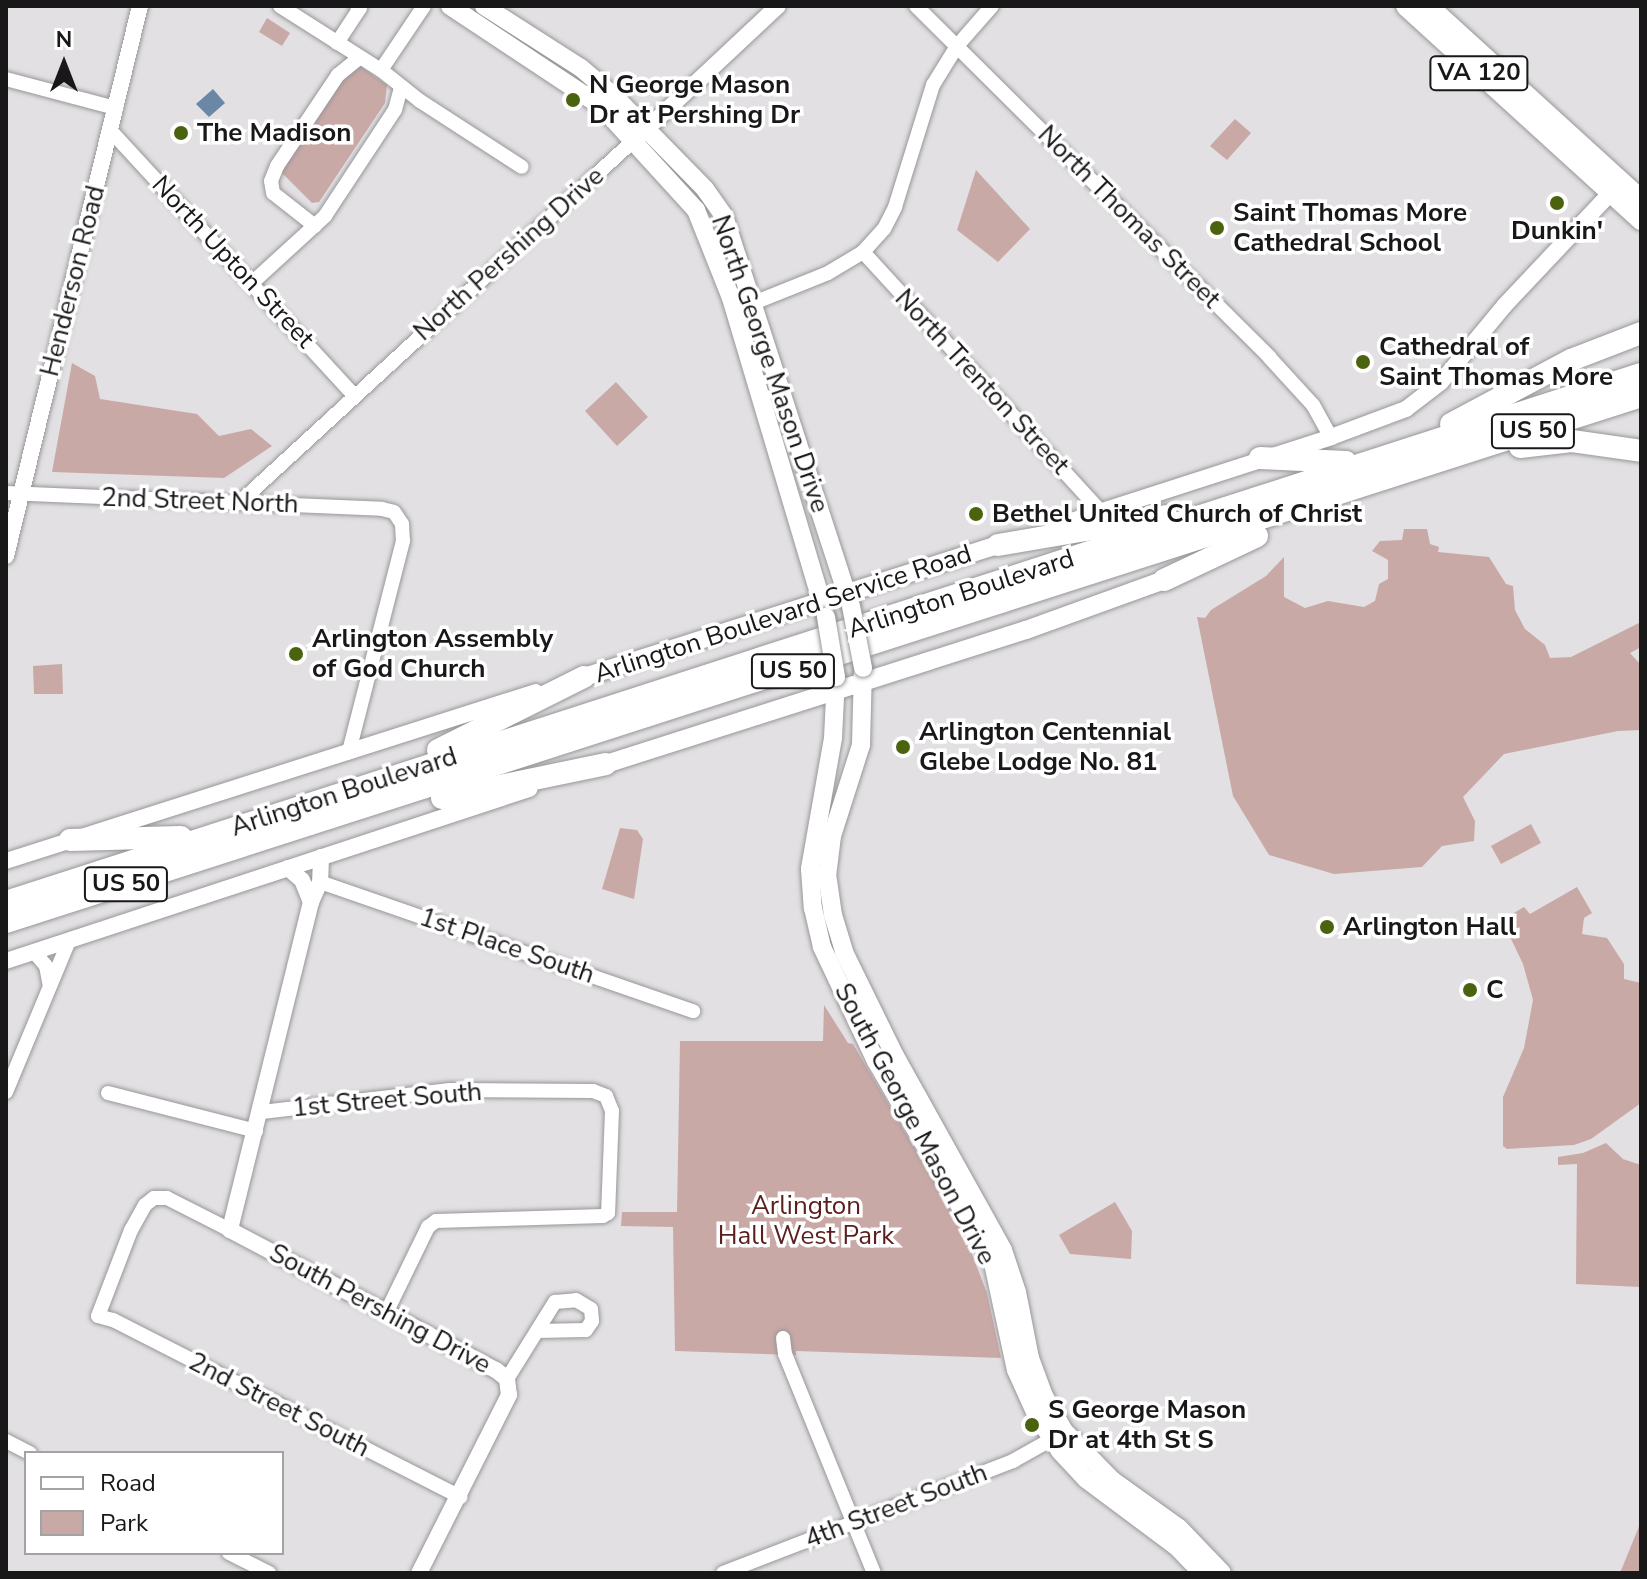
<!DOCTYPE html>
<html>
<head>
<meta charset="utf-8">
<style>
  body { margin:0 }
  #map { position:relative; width:1647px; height:1579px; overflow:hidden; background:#e2e0e3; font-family:"Nunito Sans",sans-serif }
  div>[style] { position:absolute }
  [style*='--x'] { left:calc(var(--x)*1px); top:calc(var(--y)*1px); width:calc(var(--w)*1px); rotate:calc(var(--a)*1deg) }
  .green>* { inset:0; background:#c9a9a6 }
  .water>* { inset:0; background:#6b87a6 }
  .roads { filter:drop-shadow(0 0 2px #989699) drop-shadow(0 0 2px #989699) }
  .minor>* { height:14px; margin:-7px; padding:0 7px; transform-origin:7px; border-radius:7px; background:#fff }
  .tertiary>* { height:16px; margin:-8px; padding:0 8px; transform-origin:8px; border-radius:8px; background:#fff }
  .secondary>* { height:18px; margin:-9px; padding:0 9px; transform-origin:9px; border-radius:9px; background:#fff }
  .primary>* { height:20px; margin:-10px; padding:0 10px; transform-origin:10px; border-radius:10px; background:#fff }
  .trunk>* { height:22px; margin:-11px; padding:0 11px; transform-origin:11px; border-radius:11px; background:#fff }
  .bridges { filter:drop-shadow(0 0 2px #989699) drop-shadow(0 0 2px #989699) }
  .secondary-bridge>* { height:18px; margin:-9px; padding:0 9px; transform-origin:9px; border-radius:9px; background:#fff }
  .dots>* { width:22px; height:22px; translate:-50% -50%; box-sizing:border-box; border:4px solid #fff; border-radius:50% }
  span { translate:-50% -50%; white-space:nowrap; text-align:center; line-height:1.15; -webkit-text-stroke:7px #fff; paint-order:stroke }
  .shield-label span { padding:2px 6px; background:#fff; border:2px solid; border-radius:6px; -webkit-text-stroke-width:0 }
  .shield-label { font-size:24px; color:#181819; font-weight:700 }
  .poi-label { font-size:26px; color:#181819; font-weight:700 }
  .left { translate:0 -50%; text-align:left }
  .street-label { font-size:26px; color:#181819 }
  .park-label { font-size:26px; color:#5a1f1d }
  .frame { position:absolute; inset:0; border:8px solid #181819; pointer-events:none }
  .legend { position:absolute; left:24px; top:1451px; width:260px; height:104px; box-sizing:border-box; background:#fff; border:2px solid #a3a3a3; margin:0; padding:10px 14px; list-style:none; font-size:24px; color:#181819 }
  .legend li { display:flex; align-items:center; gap:16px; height:40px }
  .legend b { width:40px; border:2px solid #a3a3a3 }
  .north { position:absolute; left:24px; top:24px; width:80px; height:80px; -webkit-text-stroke:6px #fff; paint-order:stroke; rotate:0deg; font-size:22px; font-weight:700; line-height:32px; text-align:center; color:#181819 }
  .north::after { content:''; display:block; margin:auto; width:28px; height:36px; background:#181819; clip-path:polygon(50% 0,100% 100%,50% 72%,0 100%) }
</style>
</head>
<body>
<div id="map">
  <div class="green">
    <i style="clip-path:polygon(267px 18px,290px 33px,282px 46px,259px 32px)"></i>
    <i style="clip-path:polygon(357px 64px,387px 85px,385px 103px,319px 202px,312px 203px,281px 172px,345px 68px)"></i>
    <i style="clip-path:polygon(1235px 119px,1251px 133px,1227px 160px,1210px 146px)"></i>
    <i style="clip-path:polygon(976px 170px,1030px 229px,998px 262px,957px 230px)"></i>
    <i style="clip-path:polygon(72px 363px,95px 376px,100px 399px,197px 414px,219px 436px,251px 429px,272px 446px,224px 478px,52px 472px)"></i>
    <i style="clip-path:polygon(616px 382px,648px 417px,617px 446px,585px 411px)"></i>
    <i style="clip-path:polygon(1404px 529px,1427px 529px,1430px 544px,1439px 547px,1438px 552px,1489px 557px,1506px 584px,1513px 586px,1515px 610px,1525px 629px,1545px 645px,1550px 658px,1571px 657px,1641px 622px,1641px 647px,1630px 653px,1641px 665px,1641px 730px,1618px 731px,1504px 754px,1463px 797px,1475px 821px,1474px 841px,1442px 846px,1422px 867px,1334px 874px,1269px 855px,1233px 796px,1197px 617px,1205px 618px,1211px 610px,1266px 576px,1284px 557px,1284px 597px,1305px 608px,1328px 601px,1364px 607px,1375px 601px,1379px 584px,1388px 579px,1388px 560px,1372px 551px,1380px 541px,1402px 540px)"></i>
    <i style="clip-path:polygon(62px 664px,63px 694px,34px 694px,33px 666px)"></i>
    <i style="clip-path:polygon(1531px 824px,1541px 843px,1501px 864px,1491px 846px)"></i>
    <i style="clip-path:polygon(620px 828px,637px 830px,643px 839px,634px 899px,602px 889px)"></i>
    <i style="clip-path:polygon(1577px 887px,1592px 913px,1584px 918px,1582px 934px,1607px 938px,1624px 964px,1624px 979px,1641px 983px,1641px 1103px,1591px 1139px,1574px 1145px,1507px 1149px,1503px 1146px,1503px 1097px,1524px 1048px,1533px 1000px,1523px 964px,1502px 920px,1524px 907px,1530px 914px)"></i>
    <i style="clip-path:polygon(824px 1005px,848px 1043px,853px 1044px,963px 1231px,987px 1293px,1001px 1358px,796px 1351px,796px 1355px,675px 1351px,673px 1227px,621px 1226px,622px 1212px,677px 1212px,680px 1041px,823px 1041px)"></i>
    <i style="clip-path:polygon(1606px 1143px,1623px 1159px,1641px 1165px,1641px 1287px,1576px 1284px,1577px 1164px,1558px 1165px,1558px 1157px,1583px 1153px)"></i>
    <i style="clip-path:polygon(1115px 1202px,1132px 1231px,1131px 1259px,1070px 1254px,1059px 1235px)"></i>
    <i style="clip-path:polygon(1641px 1523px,1641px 1573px,1620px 1573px,1640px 1524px)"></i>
  </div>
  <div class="water">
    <i style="clip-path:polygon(213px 89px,225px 103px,209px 117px,196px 104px)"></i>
  </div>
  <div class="roads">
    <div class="minor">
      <i style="--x:280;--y:6;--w:120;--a:32.4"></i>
      <i style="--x:424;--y:6;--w:77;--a:123.9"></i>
      <i style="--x:381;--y:70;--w:50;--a:38.5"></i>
      <i style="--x:420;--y:101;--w:121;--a:32.9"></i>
      <i style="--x:916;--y:6;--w:498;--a:44.8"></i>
      <i style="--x:1269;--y:357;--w:65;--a:47.5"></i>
      <i style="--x:1313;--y:405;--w:37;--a:61"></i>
      <i style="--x:337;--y:43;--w:42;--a:-56.7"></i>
      <i style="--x:360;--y:8;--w:4;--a:-146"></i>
      <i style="--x:6;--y:79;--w:114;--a:14.8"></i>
      <i style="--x:110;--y:130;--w:360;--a:47.4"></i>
      <i style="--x:315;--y:226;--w:53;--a:-141.8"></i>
      <i style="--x:273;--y:193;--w:12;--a:-99"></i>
      <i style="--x:271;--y:181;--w:16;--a:-68"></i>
      <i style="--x:277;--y:166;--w:110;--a:-56.2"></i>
      <i style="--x:338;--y:75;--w:27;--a:-39"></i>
      <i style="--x:863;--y:252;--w:352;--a:47.5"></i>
      <i style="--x:253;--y:282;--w:98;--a:-42.5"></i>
      <i style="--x:325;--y:216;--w:127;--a:-56.6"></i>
      <i style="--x:395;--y:110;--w:24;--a:-75"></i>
      <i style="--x:746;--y:306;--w:88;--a:-21.9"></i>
      <i style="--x:828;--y:273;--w:41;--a:-31"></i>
      <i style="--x:863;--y:252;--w:31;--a:-48"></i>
      <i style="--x:884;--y:229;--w:25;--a:-63"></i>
      <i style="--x:895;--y:207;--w:128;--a:-72.7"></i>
      <i style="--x:933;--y:85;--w:46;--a:-58.4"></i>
      <i style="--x:957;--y:46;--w:53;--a:-48.8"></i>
      <i style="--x:6;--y:493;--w:376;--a:2.4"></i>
      <i style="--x:382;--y:509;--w:12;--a:14"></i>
      <i style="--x:394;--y:512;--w:14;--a:56"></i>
      <i style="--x:402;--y:524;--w:17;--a:87"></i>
      <i style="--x:403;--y:541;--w:218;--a:104.4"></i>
      <i style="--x:239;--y:503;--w:535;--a:-42.58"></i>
      <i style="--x:320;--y:882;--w:395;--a:19.1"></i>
      <i style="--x:34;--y:952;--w:18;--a:49"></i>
      <i style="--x:46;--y:966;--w:20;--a:79"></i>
      <i style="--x:6;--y:1092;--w:164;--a:-67.4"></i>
      <i style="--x:108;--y:1093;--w:153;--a:14.4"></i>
      <i style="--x:262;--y:1112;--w:189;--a:-6.7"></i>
      <i style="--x:450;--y:1090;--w:143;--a:0.4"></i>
      <i style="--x:593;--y:1091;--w:14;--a:21"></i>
      <i style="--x:606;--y:1096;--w:16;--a:68"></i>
      <i style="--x:612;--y:1111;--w:102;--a:92.2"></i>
      <i style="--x:608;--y:1213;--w:6;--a:149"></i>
      <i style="--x:603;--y:1216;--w:167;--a:178.3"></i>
      <i style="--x:436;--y:1221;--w:10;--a:143"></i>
      <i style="--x:428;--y:1227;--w:96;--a:116"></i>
      <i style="--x:230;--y:1230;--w:71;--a:-153.1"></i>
      <i style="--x:167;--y:1198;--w:13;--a:180"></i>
      <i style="--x:154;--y:1198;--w:11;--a:142"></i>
      <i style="--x:145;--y:1205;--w:29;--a:119"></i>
      <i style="--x:131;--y:1230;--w:92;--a:111"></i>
      <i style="--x:98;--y:1316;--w:16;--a:15"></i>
      <i style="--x:113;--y:1320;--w:390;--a:27"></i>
      <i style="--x:783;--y:1338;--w:16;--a:83"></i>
      <i style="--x:785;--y:1354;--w:236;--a:67.9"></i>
      <i style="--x:507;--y:1379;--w:91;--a:-58.1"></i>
      <i style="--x:555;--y:1302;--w:21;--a:-5"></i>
      <i style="--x:576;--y:1300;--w:17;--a:31"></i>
      <i style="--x:591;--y:1309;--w:12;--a:85"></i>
      <i style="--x:592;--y:1321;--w:11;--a:124"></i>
      <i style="--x:586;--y:1330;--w:49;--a:178.8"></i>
      <i style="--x:6;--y:1441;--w:27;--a:27"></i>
      <i style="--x:229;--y:1553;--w:45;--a:26.6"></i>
      <i style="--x:723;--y:1573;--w:311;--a:-21.1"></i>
      <i style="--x:1013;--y:1461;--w:55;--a:-29.4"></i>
    </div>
    <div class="tertiary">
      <i style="--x:639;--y:136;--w:190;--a:-43.1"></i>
      <i style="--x:1053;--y:527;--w:292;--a:-17.9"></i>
      <i style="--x:1331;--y:437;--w:80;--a:-20.5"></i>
      <i style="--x:1406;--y:409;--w:44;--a:-37.6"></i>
      <i style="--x:1441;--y:382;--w:99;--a:-50.3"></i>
      <i style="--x:1504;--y:306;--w:165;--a:-46.7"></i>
      <i style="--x:6;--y:556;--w:566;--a:-76.31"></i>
      <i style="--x:321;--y:857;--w:25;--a:92"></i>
      <i style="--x:320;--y:882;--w:22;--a:114"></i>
      <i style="--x:311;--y:902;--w:338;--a:103.9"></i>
      <i style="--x:230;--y:1230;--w:301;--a:27.8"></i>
      <i style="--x:496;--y:1370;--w:14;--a:39"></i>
      <i style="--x:507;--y:1379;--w:16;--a:83"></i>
      <i style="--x:509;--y:1395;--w:199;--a:116.8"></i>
      <i style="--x:6;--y:861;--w:556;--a:-17.69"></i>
      <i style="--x:288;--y:868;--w:18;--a:41"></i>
      <i style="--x:302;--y:880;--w:24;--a:68"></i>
      <i style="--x:6;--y:961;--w:551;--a:-18.2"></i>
    </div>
    <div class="secondary">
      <i style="--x:450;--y:6;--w:181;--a:33.5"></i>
      <i style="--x:601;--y:106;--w:141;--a:47.6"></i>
      <i style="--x:696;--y:210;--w:95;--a:68.3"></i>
      <i style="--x:731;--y:298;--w:333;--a:73.4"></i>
      <i style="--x:484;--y:6;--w:115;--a:32.6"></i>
      <i style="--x:581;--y:68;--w:46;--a:40.6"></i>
      <i style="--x:616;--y:98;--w:127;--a:45.6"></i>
      <i style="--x:705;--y:189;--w:33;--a:55"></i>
      <i style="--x:724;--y:216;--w:410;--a:72"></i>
      <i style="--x:863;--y:668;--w:77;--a:91.5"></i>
      <i style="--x:861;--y:745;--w:96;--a:107.7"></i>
      <i style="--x:832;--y:836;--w:38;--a:97"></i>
      <i style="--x:827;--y:874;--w:41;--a:81.7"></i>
      <i style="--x:833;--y:915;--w:39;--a:73"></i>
      <i style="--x:844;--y:952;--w:116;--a:63.9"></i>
      <i style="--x:895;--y:1056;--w:222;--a:60.9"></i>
      <i style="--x:1003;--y:1250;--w:44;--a:71.6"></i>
      <i style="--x:1017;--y:1292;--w:67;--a:78.9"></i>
      <i style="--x:1030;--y:1358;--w:40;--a:69.8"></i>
      <i style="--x:1044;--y:1396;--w:40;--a:60.3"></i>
      <i style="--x:1064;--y:1431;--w:69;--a:45.6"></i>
      <i style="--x:1112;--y:1480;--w:82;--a:35.6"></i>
      <i style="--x:1179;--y:1528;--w:62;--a:46.3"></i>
      <i style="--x:584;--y:677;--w:435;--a:-17.7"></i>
      <i style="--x:836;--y:677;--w:61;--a:92.8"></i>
      <i style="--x:833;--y:738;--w:133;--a:100"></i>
      <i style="--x:810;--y:869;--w:39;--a:86"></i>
      <i style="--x:813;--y:908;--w:40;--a:77"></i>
      <i style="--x:822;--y:947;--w:126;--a:64.7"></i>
      <i style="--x:876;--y:1061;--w:233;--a:59.9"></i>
      <i style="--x:993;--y:1263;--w:109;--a:77.9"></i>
      <i style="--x:1016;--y:1370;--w:48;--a:65.6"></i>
      <i style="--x:1036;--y:1414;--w:44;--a:57"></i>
      <i style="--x:1060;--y:1451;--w:38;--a:47"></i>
      <i style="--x:1086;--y:1479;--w:112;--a:36.7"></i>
      <i style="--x:1176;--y:1546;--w:37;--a:46"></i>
      <i style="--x:606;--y:764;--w:441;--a:-17.7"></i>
      <i style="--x:1026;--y:630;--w:147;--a:-19.9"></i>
    </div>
    <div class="primary">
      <i style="--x:1406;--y:6;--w:318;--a:42.3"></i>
      <i style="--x:1428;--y:6;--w:288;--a:42.3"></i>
    </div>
    <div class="trunk">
      <i style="--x:1451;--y:424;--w:136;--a:-28.1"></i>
      <i style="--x:1571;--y:360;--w:75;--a:-21.1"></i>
      <i style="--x:1520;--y:447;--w:52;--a:-6.6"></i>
      <i style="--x:1572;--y:441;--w:70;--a:8.2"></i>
      <i style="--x:1260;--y:458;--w:86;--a:2.7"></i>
      <i style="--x:998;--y:545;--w:171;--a:-9.7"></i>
      <i style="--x:1164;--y:580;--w:103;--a:-25.3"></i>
      <i style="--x:438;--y:750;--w:163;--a:-26.6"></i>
      <i style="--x:442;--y:798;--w:167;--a:-11.7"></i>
      <i style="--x:70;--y:840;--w:111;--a:-1.5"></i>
      <i style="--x:6;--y:902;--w:1718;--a:-17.9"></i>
      <i style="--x:6;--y:922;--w:1718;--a:-17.83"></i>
    </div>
  </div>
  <div class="bridges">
    <div class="secondary-bridge">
      <i style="--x:851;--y:606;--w:63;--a:79"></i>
      <i style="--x:826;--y:617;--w:61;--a:80.5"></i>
    </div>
  </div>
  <div class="dots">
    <i style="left:573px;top:100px;background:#4b620f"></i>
    <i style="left:181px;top:133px;background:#4b620f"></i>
    <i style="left:1557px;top:203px;background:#4b620f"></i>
    <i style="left:1217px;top:228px;background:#4b620f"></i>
    <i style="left:1363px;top:362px;background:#4b620f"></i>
    <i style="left:976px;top:514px;background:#4b620f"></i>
    <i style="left:296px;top:654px;background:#4b620f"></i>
    <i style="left:903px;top:747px;background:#4b620f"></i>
    <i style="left:1327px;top:927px;background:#4b620f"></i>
    <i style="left:1470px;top:990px;background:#4b620f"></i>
    <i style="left:1032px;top:1425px;background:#4b620f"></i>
  </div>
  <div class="shield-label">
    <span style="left:1479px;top:73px">VA 120</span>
    <span style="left:1533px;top:431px">US 50</span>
    <span style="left:793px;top:671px">US 50</span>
    <span style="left:126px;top:884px">US 50</span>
  </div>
  <div class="poi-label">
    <span class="left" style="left:589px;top:100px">N George Mason<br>Dr at Pershing Dr</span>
    <span class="left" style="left:197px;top:133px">The Madison</span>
    <span class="left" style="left:1233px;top:228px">Saint Thomas More<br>Cathedral School</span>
    <span style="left:1557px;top:231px">Dunkin'</span>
    <span class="left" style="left:1379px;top:362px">Cathedral of<br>Saint Thomas More</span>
    <span class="left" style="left:992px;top:514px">Bethel United Church of Christ</span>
    <span class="left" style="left:312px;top:654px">Arlington Assembly<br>of God Church</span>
    <span class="left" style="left:919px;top:747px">Arlington Centennial<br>Glebe Lodge No. 81</span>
    <span class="left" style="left:1343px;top:927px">Arlington Hall</span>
    <span class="left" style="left:1486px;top:990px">C</span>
    <span class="left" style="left:1048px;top:1425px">S George Mason<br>Dr at 4th St S</span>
  </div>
  <div class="street-label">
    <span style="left:1129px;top:217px;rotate:45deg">North Thomas Street</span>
    <span style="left:509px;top:254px;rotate:-42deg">North Pershing Drive</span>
    <span style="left:233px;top:262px;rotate:47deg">North Upton Street</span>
    <span style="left:73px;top:281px;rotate:-76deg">Henderson Road</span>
    <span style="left:770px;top:364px;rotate:71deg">North George Mason Drive</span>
    <span style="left:982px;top:382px;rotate:47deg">North Trenton Street</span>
    <span style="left:200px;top:501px;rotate:2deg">2nd Street North</span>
    <span style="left:961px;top:594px;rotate:-18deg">Arlington Boulevard</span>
    <span style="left:783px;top:614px;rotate:-18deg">Arlington Boulevard Service Road</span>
    <span style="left:344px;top:792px;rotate:-18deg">Arlington Boulevard</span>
    <span style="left:507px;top:946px;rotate:19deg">1st Place South</span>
    <span style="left:387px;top:1100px;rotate:-5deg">1st Street South</span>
    <span style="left:915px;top:1124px;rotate:62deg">South George Mason Drive</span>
    <span style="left:380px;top:1309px;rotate:28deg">South Pershing Drive</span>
    <span style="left:279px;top:1405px;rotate:27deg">2nd Street South</span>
    <span style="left:896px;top:1506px;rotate:-21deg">4th Street South</span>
  </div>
  <div class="park-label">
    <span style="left:806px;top:1221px">Arlington<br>Hall West Park</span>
  </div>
  <div class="frame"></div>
  <ul class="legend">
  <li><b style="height:10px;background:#fff"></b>Road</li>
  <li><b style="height:22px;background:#c9a9a6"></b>Park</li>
  </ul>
  <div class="north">N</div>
</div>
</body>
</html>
